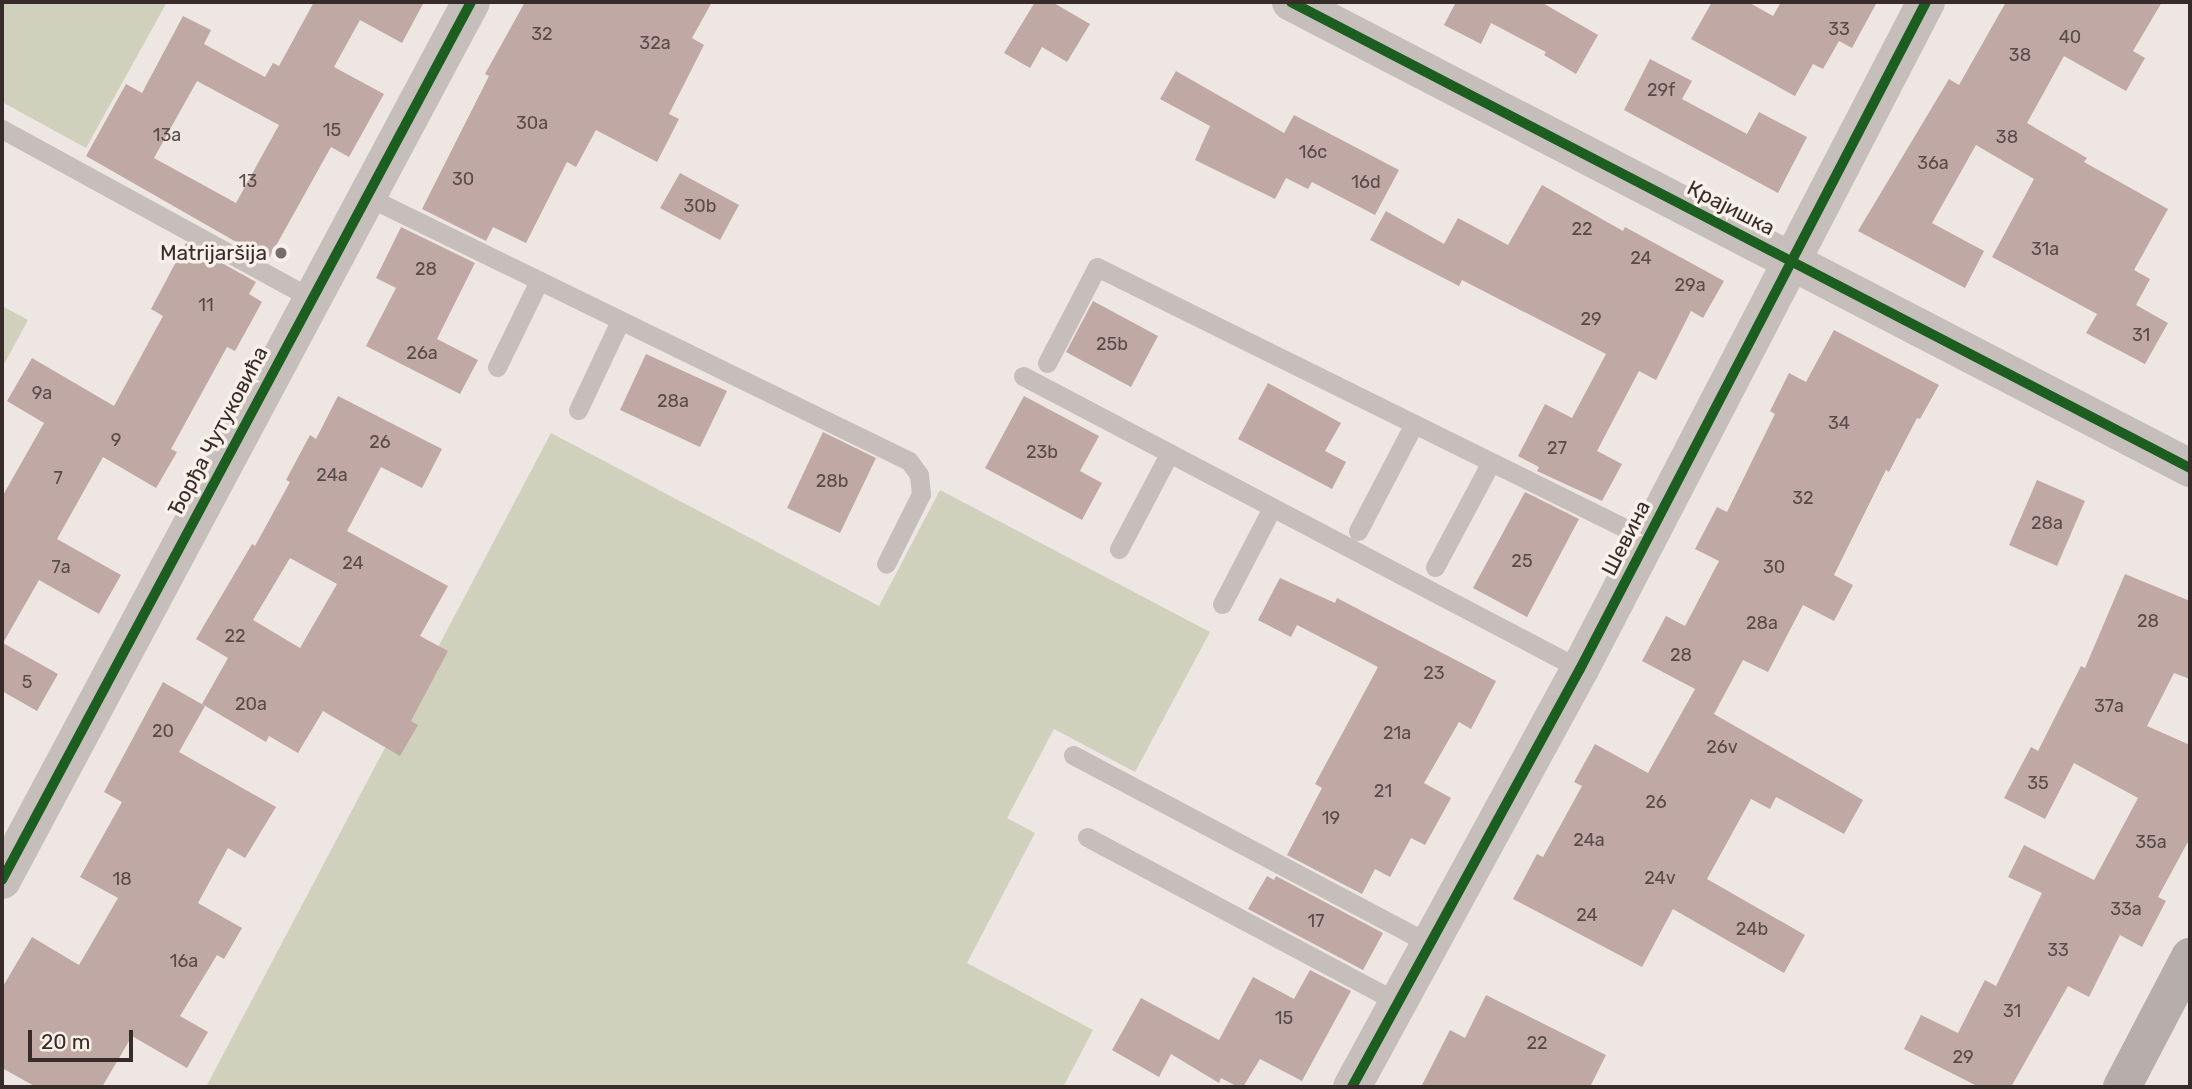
<!DOCTYPE html>
<html>
<head>
<meta charset="utf-8">
<style>
  body { margin:0 }
  #map { position:relative; width:2192px; height:1089px; overflow:hidden; background:#ede6e2; font-family:Rubik,sans-serif }
  div>[style] { position:absolute }
  [style*='--x'] { left:calc(var(--x)*1px); top:calc(var(--y)*1px); width:calc(var(--w)*1px); rotate:calc(var(--a)*1deg) }
  .green>* { inset:0; background:#d0d1bc }
  .building>* { inset:0; background:#c0a9a4 }
  .lane>* { height:19px; margin:-9.5px; padding:0 9.5px; transform-origin:9.5px; border-radius:9.5px; background:#c6beba }
  .street>* { height:38px; margin:-19px; padding:0 19px; transform-origin:19px; border-radius:19px; background:#c6beba }
  .secondary>* { height:38px; margin:-19px; padding:0 19px; transform-origin:19px; border-radius:19px; background:#b6aeab }
  .cycleway>* { height:10px; margin:-5px; padding:0 5px; transform-origin:5px; border-radius:5px; background:#1b5e20 }
  .dots>* { width:19px; height:19px; translate:-50% -50%; box-sizing:border-box; border:4px solid #f9f0e9; border-radius:50% }
  span { translate:-50% -50%; white-space:nowrap; text-align:center; line-height:1.15; -webkit-text-stroke:7px #f9f0e9; paint-order:stroke }
  .number-label { font-size:18px; color:#594b48 }
  .number-label span { -webkit-text-stroke-width:0 }
  .street-label { font-size:21px; color:#372c29 }
  .poi-label { font-size:21px; color:#372c29 }
  .right { translate:-100% -50%; text-align:right }
  .frame { position:absolute; inset:0; border:4px solid #372c29; pointer-events:none }
  .scale { position:absolute; left:28px; top:1030px; width:105px; height:32px; box-sizing:border-box; border:4px solid #372c29; border-top:0; padding-left:9px; font-size:21px; line-height:24px; white-space:nowrap; color:#372c29; -webkit-text-stroke:5px #f9f0e9; paint-order:stroke }
</style>
</head>
<body>
<div id="map">
  <div class="green">
    <i style="clip-path:polygon(2px 2px,167px 2px,86px 148px,2px 102px)"></i>
    <i style="clip-path:polygon(2px 306px,28px 320px,2px 368px)"></i>
    <i style="clip-path:polygon(551px 433px,879px 606px,940px 490px,1210px 632px,1135px 772px,1054px 729px,1007px 818px,1035px 833px,967px 963px,1093px 1030px,1063px 1087px,206px 1087px)"></i>
  </div>
  <div class="building">
    <i style="clip-path:polygon(evenodd,314px 2px,424px 2px,402px 43px,360px 20px,334px 67px,384px 94px,349px 157px,331px 147px,268px 260px,86px 156px,126px 84px,142px 93px,183px 16px,211px 30px,204px 44px,265px 77px,273px 63px,279px 66px,314px 2px,197px 81px,279px 125px,236px 203px,154px 158px,197px 81px)"></i>
    <i style="clip-path:polygon(525px 2px,712px 2px,692px 38px,704px 45px,669px 114px,679px 119px,657px 162px,596px 130px,576px 167px,567px 162px,526px 243px,493px 227px,486px 241px,422px 209px,489px 76px,485px 74px)"></i>
    <i style="clip-path:polygon(1035px 2px,1052px 2px,1090px 24px,1067px 62px,1042px 47px,1030px 68px,1004px 53px)"></i>
    <i style="clip-path:polygon(1451px 2px,1541px 2px,1598px 35px,1576px 74px,1544px 55px,1546px 52px,1491px 23px,1481px 44px,1444px 25px,1455px 4px)"></i>
    <i style="clip-path:polygon(1712px 2px,1748px 2px,1773px 16px,1781px 2px,1877px 2px,1852px 48px,1839px 41px,1823px 69px,1813px 64px,1795px 96px,1691px 39px)"></i>
    <i style="clip-path:polygon(2006px 2px,2162px 2px,2133px 51px,2145px 58px,2126px 91px,2064px 56px,2027px 123px,2087px 158px,2084px 162px,2168px 209px,2134px 270px,2150px 279px,2136px 305px,2168px 323px,2145px 364px,2086px 333px,2097px 314px,1992px 257px,2034px 179px,1976px 145px,1932px 223px,1984px 251px,1965px 288px,1858px 231px,1949px 79px,1959px 85px)"></i>
    <i style="clip-path:polygon(1650px 59px,1692px 81px,1682px 99px,1747px 134px,1759px 112px,1807px 137px,1778px 193px,1624px 110px)"></i>
    <i style="clip-path:polygon(1176px 71px,1284px 133px,1294px 115px,1399px 170px,1375px 215px,1312px 182px,1308px 189px,1286px 178px,1275px 199px,1195px 160px,1210px 126px,1160px 99px)"></i>
    <i style="clip-path:polygon(680px 173px,739px 205px,720px 240px,660px 208px)"></i>
    <i style="clip-path:polygon(1542px 185px,1623px 231px,1625px 227px,1724px 281px,1703px 318px,1691px 311px,1656px 380px,1639px 371px,1597px 451px,1622px 464px,1602px 501px,1537px 471px,1539px 467px,1518px 456px,1545px 404px,1572px 418px,1606px 354px,1462px 280px,1459px 286px,1370px 240px,1386px 211px,1444px 244px,1458px 218px,1508px 245px)"></i>
    <i style="clip-path:polygon(401px 227px,475px 263px,437px 339px,478px 360px,460px 394px,366px 346px,396px 288px,376px 278px)"></i>
    <i style="clip-path:polygon(186px 243px,256px 282px,249px 294px,262px 302px,235px 351px,227px 347px,171px 449px,177px 452px,156px 488px,103px 457px,57px 539px,121px 575px,99px 614px,39px 580px,3px 643px,58px 674px,37px 711px,2px 691px,2px 497px,44px 423px,7px 401px,32px 358px,114px 406px,163px 316px,151px 309px)"></i>
    <i style="clip-path:polygon(1093px 301px,1158px 336px,1131px 387px,1066px 352px)"></i>
    <i style="clip-path:polygon(1834px 330px,1939px 385px,1920px 419px,1917px 418px,1889px 472px,1886px 470px,1834px 575px,1853px 585px,1834px 621px,1803px 605px,1768px 672px,1743px 660px,1714px 714px,1863px 800px,1844px 834px,1776px 797px,1770px 809px,1751px 799px,1707px 879px,1805px 935px,1784px 973px,1673px 909px,1642px 967px,1513px 899px,1537px 854px,1543px 857px,1582px 786px,1574px 782px,1595px 744px,1648px 773px,1695px 689px,1642px 661px,1666px 616px,1685px 626px,1719px 561px,1695px 549px,1717px 507px,1727px 512px,1775px 414px,1770px 411px,1789px 373px,1806px 382px)"></i>
    <i style="clip-path:polygon(646px 354px,727px 391px,700px 447px,620px 410px)"></i>
    <i style="clip-path:polygon(1268px 383px,1341px 423px,1325px 451px,1346px 462px,1332px 489px,1238px 439px)"></i>
    <i style="clip-path:polygon(evenodd,338px 396px,442px 449px,422px 488px,381px 467px,347px 531px,448px 586px,420px 636px,448px 651px,411px 721px,418px 725px,400px 756px,323px 711px,298px 753px,269px 736px,266px 742px,202px 704px,228px 658px,196px 639px,252px 544px,255px 546px,290px 482px,286px 480px,310px 435px,316px 439px,338px 396px,290px 558px,337px 584px,300px 648px,253px 620px,290px 558px)"></i>
    <i style="clip-path:polygon(1024px 396px,1099px 436px,1080px 471px,1102px 483px,1082px 520px,985px 468px)"></i>
    <i style="clip-path:polygon(823px 432px,876px 458px,840px 533px,787px 508px)"></i>
    <i style="clip-path:polygon(2037px 480px,2085px 501px,2057px 566px,2009px 545px)"></i>
    <i style="clip-path:polygon(1525px 492px,1579px 519px,1527px 617px,1473px 588px)"></i>
    <i style="clip-path:polygon(2125px 574px,2190px 601px,2190px 679px,2174px 673px,2147px 726px,2190px 745px,2190px 838px,2158px 897px,2166px 901px,2142px 947px,2120px 935px,2089px 997px,2068px 986px,2011px 1087px,1979px 1087px,1904px 1049px,1921px 1015px,1958px 1033px,1985px 980px,1996px 986px,2042px 893px,2008px 877px,2024px 845px,2094px 880px,2138px 798px,2074px 763px,2045px 819px,2004px 798px,2031px 747px,2038px 751px,2081px 666px,2085px 668px)"></i>
    <i style="clip-path:polygon(1280px 578px,1335px 603px,1337px 598px,1496px 681px,1471px 729px,1459px 722px,1424px 783px,1451px 798px,1425px 845px,1411px 838px,1390px 877px,1375px 869px,1362px 894px,1287px 855px,1322px 788px,1315px 784px,1378px 667px,1297px 625px,1291px 637px,1258px 620px)"></i>
    <i style="clip-path:polygon(163px 682px,205px 706px,179px 752px,276px 807px,245px 858px,228px 848px,198px 903px,242px 928px,224px 959px,217px 955px,180px 1016px,208px 1032px,187px 1068px,132px 1036px,102px 1087px,36px 1087px,2px 1068px,2px 988px,32px 937px,79px 965px,118px 898px,80px 877px,122px 802px,104px 792px)"></i>
    <i style="clip-path:polygon(1267px 876px,1274px 880px,1276px 876px,1383px 933px,1363px 970px,1248px 909px)"></i>
    <i style="clip-path:polygon(1310px 970px,1351px 991px,1302px 1081px,1260px 1059px,1243px 1087px,1238px 1087px,1221px 1078px,1219px 1083px,1171px 1054px,1159px 1077px,1112px 1050px,1141px 998px,1219px 1040px,1253px 977px,1294px 999px)"></i>
    <i style="clip-path:polygon(1486px 995px,1606px 1055px,1590px 1087px,1421px 1087px,1450px 1030px,1465px 1038px)"></i>
  </div>
  <div class="lane">
    <i style="--x:2;--y:129;--w:352;--a:28.7"></i>
    <i style="--x:366;--y:196;--w:604;--a:26.01"></i>
    <i style="--x:909;--y:461;--w:17;--a:54"></i>
    <i style="--x:919;--y:475;--w:19;--a:84"></i>
    <i style="--x:921;--y:494;--w:78;--a:116.6"></i>
    <i style="--x:1047;--y:363;--w:108;--a:-62.5"></i>
    <i style="--x:1097;--y:267;--w:614;--a:26.31"></i>
    <i style="--x:497;--y:367;--w:96;--a:-64"></i>
    <i style="--x:1023;--y:376;--w:629;--a:27.75"></i>
    <i style="--x:578;--y:410;--w:98;--a:-64.7"></i>
    <i style="--x:1358;--y:531;--w:121;--a:-62.4"></i>
    <i style="--x:1119;--y:549;--w:107;--a:-62.2"></i>
    <i style="--x:1435;--y:567;--w:119;--a:-61.9"></i>
    <i style="--x:1222;--y:604;--w:108;--a:-62.5"></i>
    <i style="--x:1073;--y:755;--w:402;--a:27.9"></i>
    <i style="--x:1087;--y:837;--w:351;--a:28"></i>
  </div>
  <div class="street">
    <i style="--x:1291;--y:2;--w:1013;--a:27.4"></i>
    <i style="--x:2;--y:880;--w:995;--a:-61.89"></i>
    <i style="--x:1352;--y:1087;--w:476;--a:-61.4"></i>
    <i style="--x:1580;--y:669;--w:751;--a:-62.58"></i>
  </div>
  <div class="secondary">
    <i style="--x:2122;--y:1087;--w:147;--a:-62.4"></i>
  </div>
  <div class="cycleway">
    <i style="--x:1291;--y:2;--w:1013;--a:27.4"></i>
    <i style="--x:2;--y:880;--w:995;--a:-61.89"></i>
    <i style="--x:1352;--y:1087;--w:476;--a:-61.4"></i>
    <i style="--x:1580;--y:669;--w:751;--a:-62.58"></i>
  </div>
  <div class="dots">
    <i style="left:281px;top:253px;background:#776d6a"></i>
  </div>
  <div class="number-label">
    <span style="left:1839px;top:29px">33</span>
    <span style="left:542px;top:34px">32</span>
    <span style="left:2070px;top:37px">40</span>
    <span style="left:655px;top:43px">32a</span>
    <span style="left:2020px;top:55px">38</span>
    <span style="left:1661px;top:90px">29f</span>
    <span style="left:532px;top:123px">30a</span>
    <span style="left:332px;top:130px">15</span>
    <span style="left:167px;top:135px">13a</span>
    <span style="left:2007px;top:137px">38</span>
    <span style="left:1313px;top:152px">16c</span>
    <span style="left:1933px;top:163px">36a</span>
    <span style="left:463px;top:179px">30</span>
    <span style="left:248px;top:181px">13</span>
    <span style="left:1366px;top:182px">16d</span>
    <span style="left:700px;top:206px">30b</span>
    <span style="left:1582px;top:229px">22</span>
    <span style="left:2045px;top:249px">31a</span>
    <span style="left:1641px;top:258px">24</span>
    <span style="left:426px;top:269px">28</span>
    <span style="left:1690px;top:285px">29a</span>
    <span style="left:206px;top:305px">11</span>
    <span style="left:1591px;top:319px">29</span>
    <span style="left:2141px;top:335px">31</span>
    <span style="left:1112px;top:344px">25b</span>
    <span style="left:422px;top:353px">26a</span>
    <span style="left:42px;top:393px">9a</span>
    <span style="left:673px;top:401px">28a</span>
    <span style="left:1839px;top:423px">34</span>
    <span style="left:116px;top:440px">9</span>
    <span style="left:380px;top:442px">26</span>
    <span style="left:1557px;top:448px">27</span>
    <span style="left:1042px;top:452px">23b</span>
    <span style="left:332px;top:475px">24a</span>
    <span style="left:58px;top:478px">7</span>
    <span style="left:832px;top:481px">28b</span>
    <span style="left:1803px;top:498px">32</span>
    <span style="left:2047px;top:523px">28a</span>
    <span style="left:1522px;top:561px">25</span>
    <span style="left:353px;top:563px">24</span>
    <span style="left:61px;top:567px">7a</span>
    <span style="left:1774px;top:567px">30</span>
    <span style="left:2148px;top:621px">28</span>
    <span style="left:1762px;top:623px">28a</span>
    <span style="left:235px;top:636px">22</span>
    <span style="left:1681px;top:655px">28</span>
    <span style="left:1434px;top:673px">23</span>
    <span style="left:27px;top:682px">5</span>
    <span style="left:251px;top:704px">20a</span>
    <span style="left:2109px;top:706px">37a</span>
    <span style="left:163px;top:731px">20</span>
    <span style="left:1397px;top:733px">21a</span>
    <span style="left:1722px;top:747px">26v</span>
    <span style="left:2038px;top:783px">35</span>
    <span style="left:1383px;top:791px">21</span>
    <span style="left:1656px;top:802px">26</span>
    <span style="left:1331px;top:818px">19</span>
    <span style="left:1589px;top:840px">24a</span>
    <span style="left:2151px;top:842px">35a</span>
    <span style="left:1660px;top:878px">24v</span>
    <span style="left:122px;top:879px">18</span>
    <span style="left:2126px;top:909px">33a</span>
    <span style="left:1587px;top:915px">24</span>
    <span style="left:1316px;top:921px">17</span>
    <span style="left:1752px;top:929px">24b</span>
    <span style="left:2058px;top:950px">33</span>
    <span style="left:184px;top:961px">16a</span>
    <span style="left:2012px;top:1011px">31</span>
    <span style="left:1284px;top:1018px">15</span>
    <span style="left:1537px;top:1043px">22</span>
    <span style="left:1963px;top:1057px">29</span>
  </div>
  <div class="street-label">
    <span style="left:1731px;top:208px;rotate:27deg">Крајишка</span>
    <span style="left:218px;top:431px;rotate:-62deg">Ђорђа Чутуковића</span>
    <span style="left:1626px;top:538px;rotate:-63deg">Шевина</span>
  </div>
  <div class="poi-label">
    <span class="right" style="left:267px;top:253px">Matrijaršija</span>
  </div>
  <div class="frame"></div>
  <div class="scale">20 m</div>
</div>
</body>
</html>
